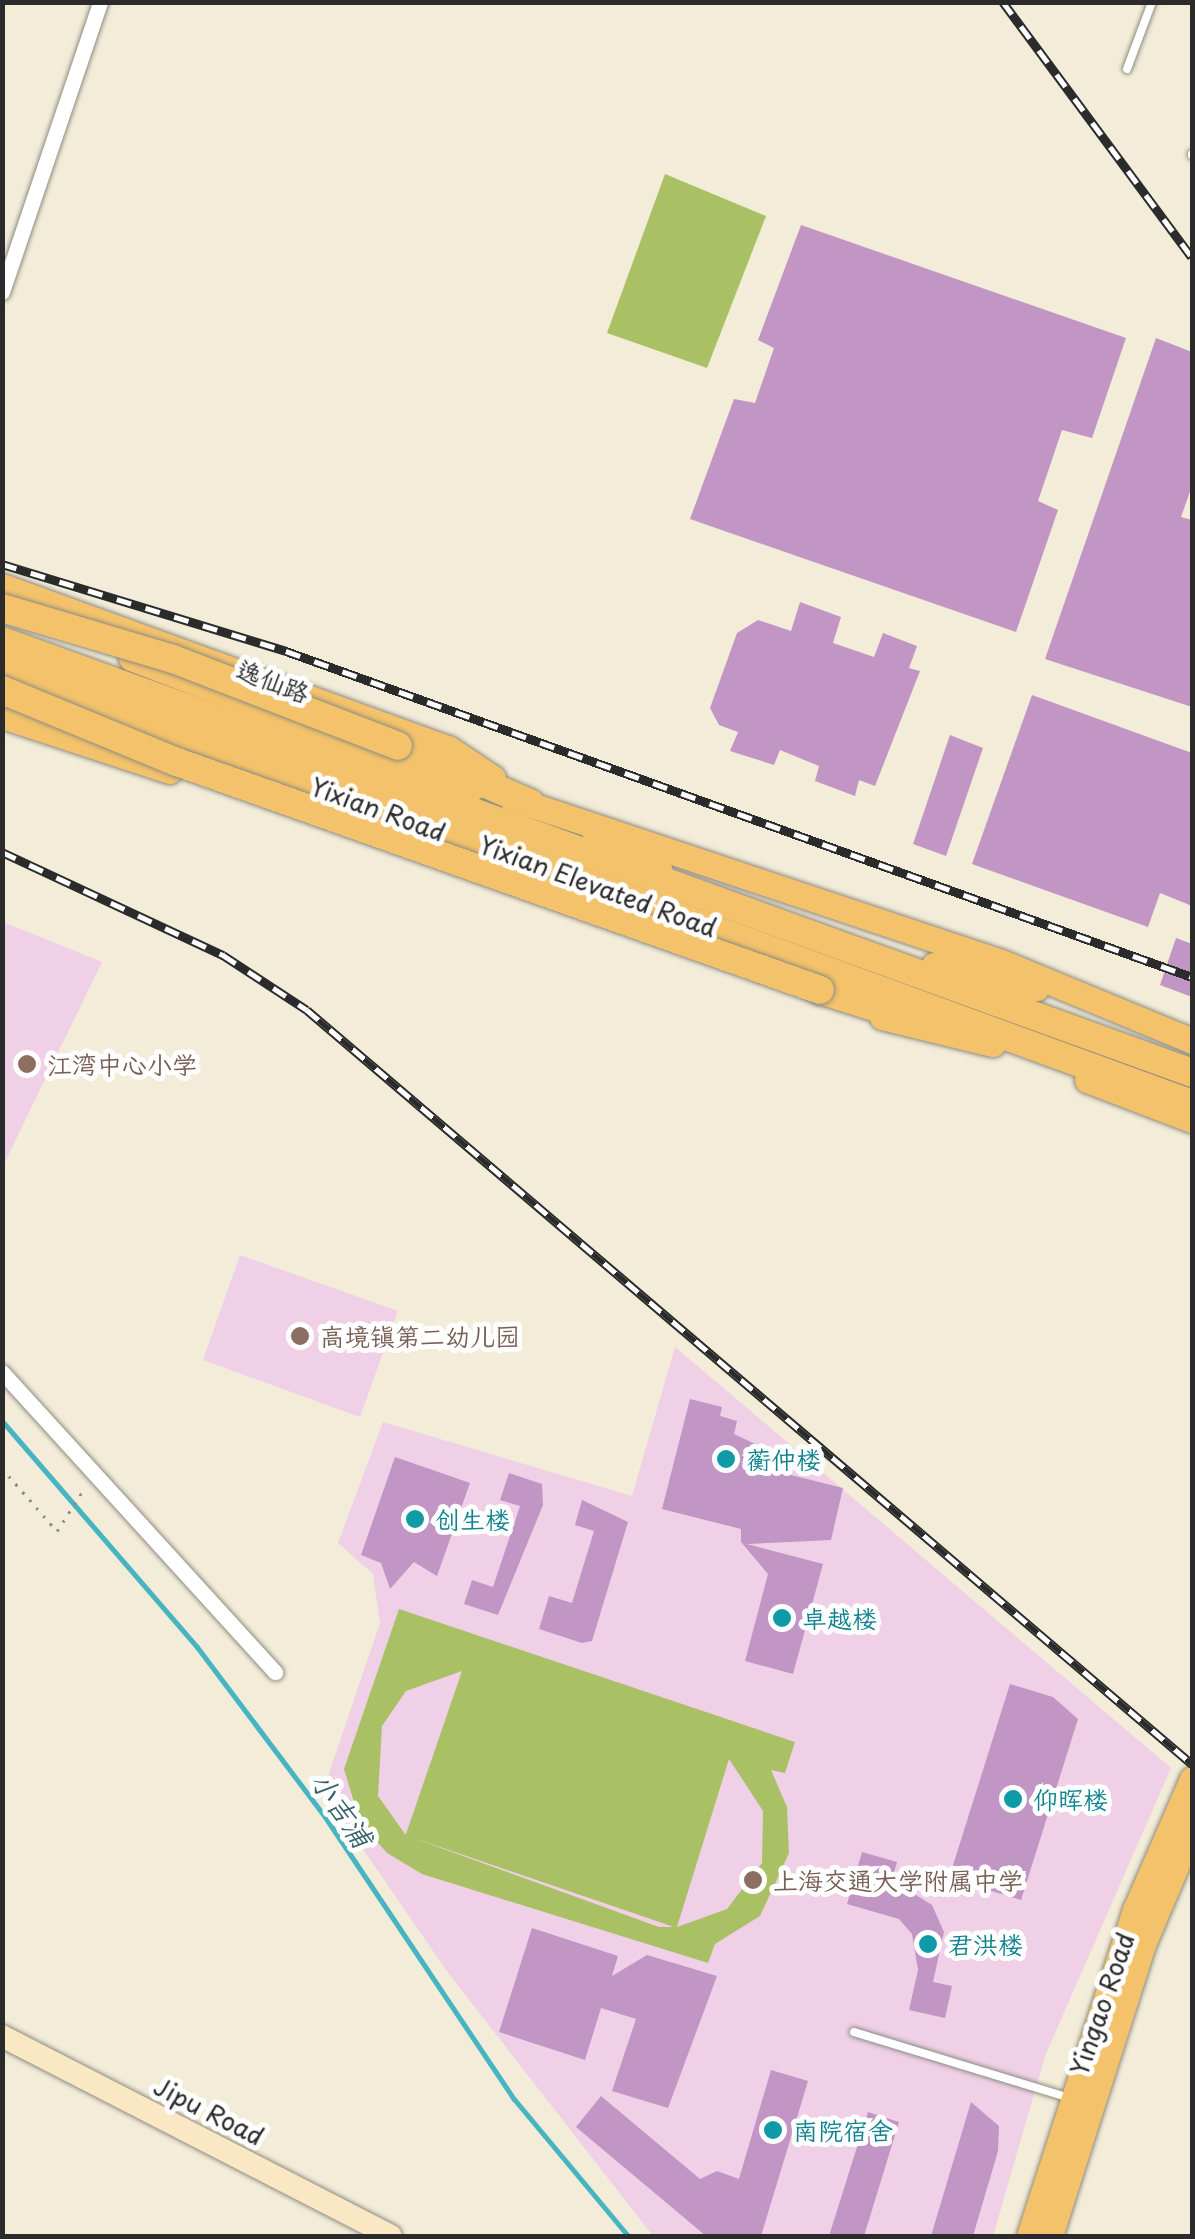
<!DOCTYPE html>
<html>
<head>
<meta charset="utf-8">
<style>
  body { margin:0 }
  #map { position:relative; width:1195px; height:2239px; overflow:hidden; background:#f2ecd8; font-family:"Playpen Sans","LXGW WenKai TC",sans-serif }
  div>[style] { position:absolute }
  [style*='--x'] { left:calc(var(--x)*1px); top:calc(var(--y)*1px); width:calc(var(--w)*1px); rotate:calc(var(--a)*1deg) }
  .built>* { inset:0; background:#efd0e7 }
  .green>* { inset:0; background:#aac064 }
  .stream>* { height:5px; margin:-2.5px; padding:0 2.5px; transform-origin:2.5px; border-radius:2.5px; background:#46b4c1 }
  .building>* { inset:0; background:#c195c4 }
  .path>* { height:2.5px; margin-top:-1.25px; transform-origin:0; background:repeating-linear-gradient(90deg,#8e8c82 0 2.5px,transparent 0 10.5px) }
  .roads { filter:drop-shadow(0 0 2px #8e8c82) drop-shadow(0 0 2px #8e8c82) }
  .lane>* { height:8px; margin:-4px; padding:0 4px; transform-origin:4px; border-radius:4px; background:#fff }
  .street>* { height:15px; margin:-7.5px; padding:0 7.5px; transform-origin:7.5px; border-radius:7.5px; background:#fff }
  .secondary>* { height:22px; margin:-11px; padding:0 11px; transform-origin:11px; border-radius:11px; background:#fae7c3 }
  .primary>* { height:25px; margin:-12.5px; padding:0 12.5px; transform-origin:12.5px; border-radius:12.5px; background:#f3c26a }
  .highway>* { height:28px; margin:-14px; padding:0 14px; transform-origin:14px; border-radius:14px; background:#f3c26a }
  .rail>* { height:9px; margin-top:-4.5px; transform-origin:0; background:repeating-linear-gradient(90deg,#fff 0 15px,#2b2b2b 0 30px); box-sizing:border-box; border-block:2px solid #2b2b2b }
  .bridges { filter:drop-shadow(0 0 2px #8e8c82) drop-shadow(0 0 2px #8e8c82) }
  .highway-bridge>* { height:28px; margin:-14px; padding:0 14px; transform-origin:14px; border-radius:14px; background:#f3c26a }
  .dots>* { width:28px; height:28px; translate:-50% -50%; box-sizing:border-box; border:5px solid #fff; border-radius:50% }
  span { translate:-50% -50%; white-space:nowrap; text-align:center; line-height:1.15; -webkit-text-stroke:10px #fff; paint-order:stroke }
  .street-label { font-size:25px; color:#2b2b2b }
  .education-label { font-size:25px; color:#785e54 }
  .left { translate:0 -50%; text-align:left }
  .culture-label { font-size:25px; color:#0d838f }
  .water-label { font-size:28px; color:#366267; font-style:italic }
  .frame { position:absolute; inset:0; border:5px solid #2b2b2b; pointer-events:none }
</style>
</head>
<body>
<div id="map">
  <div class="built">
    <i style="clip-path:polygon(3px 922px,102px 962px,3px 1166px)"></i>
    <i style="clip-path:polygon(240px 1255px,398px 1311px,360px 1417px,203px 1360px)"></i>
    <i style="clip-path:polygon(675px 1347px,1171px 1768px,1045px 2056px,993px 2236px,653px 2236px,446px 1970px,323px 1791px,380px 1623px,373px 1574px,338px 1543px,383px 1422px,632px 1496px)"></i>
  </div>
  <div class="green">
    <i style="clip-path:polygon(665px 174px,766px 216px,707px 368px,607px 333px)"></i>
    <i style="clip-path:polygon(evenodd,399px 1609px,795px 1742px,785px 1773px,771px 1770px,787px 1807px,789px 1853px,760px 1916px,715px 1944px,708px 1963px,422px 1874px,387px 1853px,360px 1822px,344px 1769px,399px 1609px,462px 1671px,406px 1834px,405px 1834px,378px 1796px,382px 1726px,406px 1691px,462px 1671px,399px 1609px,729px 1759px,763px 1811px,762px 1863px,727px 1909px,677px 1927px,729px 1759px,399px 1609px,408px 1836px,671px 1926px,672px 1927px,659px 1927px,408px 1836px)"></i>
  </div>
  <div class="stream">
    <i style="--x:2;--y:1421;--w:298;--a:49.2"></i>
    <i style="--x:197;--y:1647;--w:209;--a:53"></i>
    <i style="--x:323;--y:1814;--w:343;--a:56.2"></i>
    <i style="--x:514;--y:2099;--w:178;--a:50.2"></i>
  </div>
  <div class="building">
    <i style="clip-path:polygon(801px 225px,1126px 338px,1092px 438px,1062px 430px,1038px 501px,1058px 510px,1016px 632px,690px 519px,734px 399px,755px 403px,774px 348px,758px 340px)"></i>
    <i style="clip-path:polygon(1156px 338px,1192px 352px,1192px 486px,1181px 517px,1192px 520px,1192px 707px,1045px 659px)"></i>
    <i style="clip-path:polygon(800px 602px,841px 617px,833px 643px,874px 657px,883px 633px,917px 646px,909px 668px,920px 671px,875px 786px,859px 780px,855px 796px,815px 781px,819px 766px,780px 750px,774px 765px,730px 751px,738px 732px,719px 725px,710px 708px,737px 633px,758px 620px,791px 631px)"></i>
    <i style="clip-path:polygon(1032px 695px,1192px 753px,1192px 906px,1160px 893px,1148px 927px,972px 864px)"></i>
    <i style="clip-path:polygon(950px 735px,983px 748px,946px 856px,913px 844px)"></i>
    <i style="clip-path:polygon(1176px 938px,1192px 944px,1192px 997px,1160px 985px)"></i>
    <i style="clip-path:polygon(690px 1399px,722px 1407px,720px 1416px,737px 1421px,734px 1434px,774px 1453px,783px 1473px,843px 1488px,831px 1540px,747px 1544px,823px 1564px,793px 1674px,745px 1661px,768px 1574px,741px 1542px,741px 1529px,662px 1509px)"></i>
    <i style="clip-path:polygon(395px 1457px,470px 1483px,437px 1576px,414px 1562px,390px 1589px,381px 1563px,361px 1555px)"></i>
    <i style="clip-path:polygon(509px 1473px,542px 1484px,543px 1505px,498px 1615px,464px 1604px,472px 1580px,493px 1587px,520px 1506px,500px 1500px)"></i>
    <i style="clip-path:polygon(582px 1500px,628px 1522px,592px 1641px,582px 1643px,539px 1629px,549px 1596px,572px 1603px,594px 1531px,575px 1525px)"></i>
    <i style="clip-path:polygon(1010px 1684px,1053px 1697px,1078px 1719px,1021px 1900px,949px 1878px)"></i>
    <i style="clip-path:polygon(862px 1852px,897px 1862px,892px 1880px,932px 1905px,944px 1932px,933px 1982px,952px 1986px,945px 2018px,909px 2010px,918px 1970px,912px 1934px,899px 1919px,847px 1904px)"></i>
    <i style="clip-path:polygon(532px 1928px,618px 1956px,612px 1976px,647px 1955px,717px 1976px,668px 2108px,612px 2091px,636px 2019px,601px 2008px,585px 2060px,499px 2032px)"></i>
    <i style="clip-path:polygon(771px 2070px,808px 2081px,761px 2236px,706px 2236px,576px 2127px,601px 2096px,700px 2179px,717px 2171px,739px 2179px)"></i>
    <i style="clip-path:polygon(971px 2102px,999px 2126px,998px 2151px,973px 2236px,931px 2236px)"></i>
    <i style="clip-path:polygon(868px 2112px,899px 2122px,864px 2236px,829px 2236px)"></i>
  </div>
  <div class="path">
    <i style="--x:2;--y:1468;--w:84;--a:48.9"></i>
    <i style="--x:57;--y:1531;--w:50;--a:-57.3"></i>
  </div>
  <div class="roads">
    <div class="lane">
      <i style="--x:1127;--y:69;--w:72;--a:-69.5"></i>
      <i style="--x:1192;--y:155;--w:1;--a:-90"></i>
      <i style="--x:854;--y:2032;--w:226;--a:17"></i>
    </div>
    <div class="street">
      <i style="--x:2;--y:292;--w:306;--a:-71.3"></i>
      <i style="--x:2;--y:1372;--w:406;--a:47.7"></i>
    </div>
    <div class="secondary">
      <i style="--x:2;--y:2036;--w:437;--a:27.2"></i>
    </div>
    <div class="primary">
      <i style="--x:2;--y:586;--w:475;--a:20"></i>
      <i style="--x:448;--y:748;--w:54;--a:33.7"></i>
      <i style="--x:131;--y:658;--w:365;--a:20.9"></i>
      <i style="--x:2;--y:716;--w:176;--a:18.2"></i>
      <i style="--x:511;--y:798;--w:520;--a:18.5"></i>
      <i style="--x:1004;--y:963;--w:204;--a:22.5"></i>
      <i style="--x:593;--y:829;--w:79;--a:32.1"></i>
      <i style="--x:934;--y:965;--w:105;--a:12.7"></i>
      <i style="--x:882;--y:1017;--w:114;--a:13.7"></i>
      <i style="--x:1087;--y:1080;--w:112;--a:20.9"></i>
      <i style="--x:1029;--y:2236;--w:343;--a:-72"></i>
      <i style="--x:1135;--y:1910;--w:143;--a:-66.5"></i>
      <i style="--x:1050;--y:2236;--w:309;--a:-72.3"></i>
      <i style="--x:1144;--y:1942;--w:123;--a:-67"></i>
    </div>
    <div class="highway">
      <i style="--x:2;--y:641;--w:1266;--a:19.95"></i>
      <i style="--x:2;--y:669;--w:1267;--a:20.08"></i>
      <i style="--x:398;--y:746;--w:144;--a:23.4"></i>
      <i style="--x:820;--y:990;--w:89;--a:17.6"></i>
    </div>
  </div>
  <div class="rail">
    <i style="--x:1003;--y:2;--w:317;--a:53.5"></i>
    <i style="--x:2;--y:564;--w:297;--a:17"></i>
    <i style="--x:286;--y:651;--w:963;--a:19.79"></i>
    <i style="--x:2;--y:852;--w:244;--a:25"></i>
    <i style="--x:223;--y:955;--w:100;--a:33.2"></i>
    <i style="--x:307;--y:1010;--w:1163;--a:40.43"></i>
  </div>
  <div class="bridges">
    <div class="highway-bridge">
      <i style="--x:2;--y:608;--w:178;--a:16.6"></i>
      <i style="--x:173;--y:659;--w:241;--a:21.1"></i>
      <i style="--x:2;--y:690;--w:189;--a:22.4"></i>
      <i style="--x:177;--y:762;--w:682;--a:19.52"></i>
    </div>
  </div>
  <div class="dots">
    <i style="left:27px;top:1064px;background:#8d6e63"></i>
    <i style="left:300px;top:1336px;background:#8d6e63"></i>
    <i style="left:726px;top:1459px;background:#0f9aa8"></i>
    <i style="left:415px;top:1519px;background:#0f9aa8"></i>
    <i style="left:782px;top:1618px;background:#0f9aa8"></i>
    <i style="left:1013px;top:1799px;background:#0f9aa8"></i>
    <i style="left:753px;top:1880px;background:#8d6e63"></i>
    <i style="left:928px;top:1944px;background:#0f9aa8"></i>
    <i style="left:773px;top:2130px;background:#0f9aa8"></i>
  </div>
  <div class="street-label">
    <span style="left:273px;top:681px;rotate:21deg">逸仙路</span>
    <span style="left:378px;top:809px;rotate:20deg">Yixian Road</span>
    <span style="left:598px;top:886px;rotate:20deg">Yixian Elevated Road</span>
    <span style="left:1102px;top:2004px;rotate:-71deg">Yingao Road</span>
    <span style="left:209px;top:2111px;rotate:27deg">Jipu Road</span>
  </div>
  <div class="education-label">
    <span class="left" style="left:47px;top:1064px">江湾中心小学</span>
    <span class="left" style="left:320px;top:1336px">高境镇第二幼儿园</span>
    <span class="left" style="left:773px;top:1880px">上海交通大学附属中学</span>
  </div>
  <div class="culture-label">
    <span class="left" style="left:746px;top:1459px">蘅仲楼</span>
    <span class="left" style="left:435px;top:1519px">创生楼</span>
    <span class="left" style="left:802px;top:1618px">卓越楼</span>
    <span class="left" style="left:1033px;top:1799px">仰晖楼</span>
    <span class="left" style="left:948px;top:1944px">君洪楼</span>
    <span class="left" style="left:793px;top:2130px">南院宿舍</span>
  </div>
  <div class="water-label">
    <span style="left:342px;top:1809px;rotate:55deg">小吉浦</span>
  </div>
  <div class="frame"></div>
</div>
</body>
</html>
